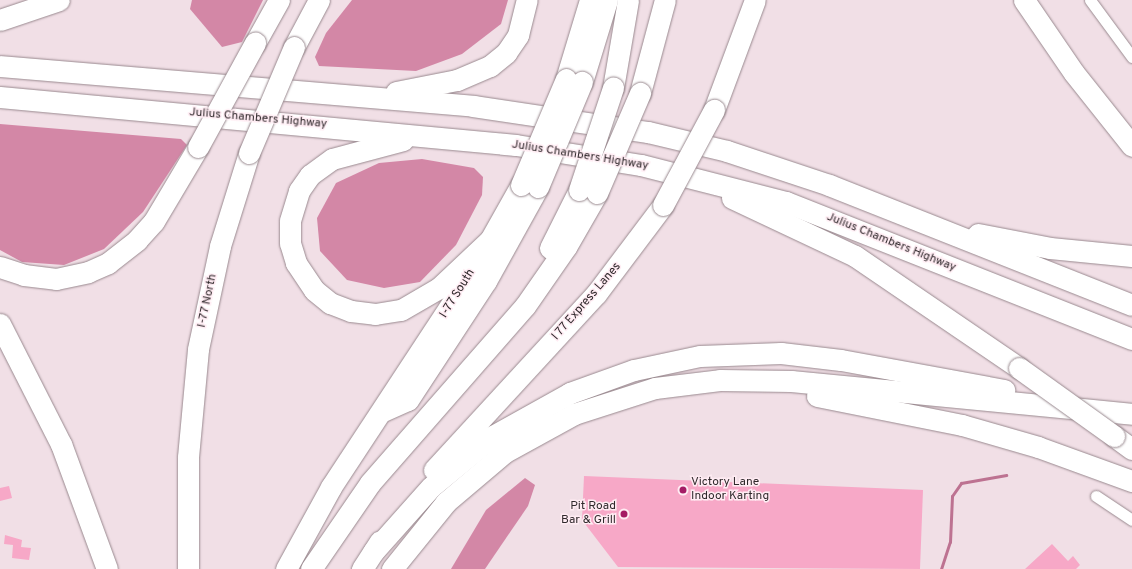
<!DOCTYPE html>
<html>
<head>
<meta charset="utf-8">
<style>
  body { margin:0 }
  #map { position:relative; width:1132px; height:569px; overflow:hidden; background:#f1dfe6; font-family:Overpass,sans-serif }
  div>[style] { position:absolute }
  [style*='--x'] { left:calc(var(--x)*1px); top:calc(var(--y)*1px); width:calc(var(--w)*1px); rotate:calc(var(--a)*1deg) }
  .forest>* { inset:0; background:#d387a6 }
  .stream>* { height:3px; margin:-1.5px; padding:0 1.5px; transform-origin:1.5px; border-radius:1.5px; background:#bd7291 }
  .building>* { inset:0; background:#f7a8c7 }
  .roads { filter:drop-shadow(0 0 1px #99898f) drop-shadow(0 0 1px #99898f) }
  .street>* { height:11px; margin:-5.5px; padding:0 5.5px; transform-origin:5.5px; border-radius:5.5px; background:#fff }
  .highway>* { height:21px; margin:-10.5px; padding:0 10.5px; transform-origin:10.5px; border-radius:10.5px; background:#fff }
  .bridges { filter:drop-shadow(0 0 1px #99898f) drop-shadow(0 0 1px #99898f) }
  .highway-bridge>* { height:21px; margin:-10.5px; padding:0 10.5px; transform-origin:10.5px; border-radius:10.5px; background:#fff }
  .dots>* { width:11px; height:11px; translate:-50% -50%; box-sizing:border-box; border:2px solid #ffecf3; border-radius:50% }
  span { translate:-50% -50%; white-space:nowrap; text-align:center; line-height:1.15; -webkit-text-stroke:3px #ffecf3; paint-order:stroke }
  .street-label { font-size:12px; color:#30292c }
  .poi-label { font-size:12px; color:#30292c }
  .left { translate:0 -50%; text-align:left }
  .right { translate:-100% -50%; text-align:right }
</style>
</head>
<body>
<div id="map">
  <div class="forest">
    <i style="clip-path:polygon(192px 0,263px 0,242px 42px,222px 47px,190px 9px)"></i>
    <i style="clip-path:polygon(352px 0,508px 0,501px 24px,462px 54px,416px 71px,319px 66px,315px 57px,326px 33px)"></i>
    <i style="clip-path:polygon(0 124px,181px 139px,187px 145px,143px 212px,104px 249px,64px 265px,22px 262px,0 250px)"></i>
    <i style="clip-path:polygon(422px 159px,474px 168px,483px 177px,482px 195px,456px 245px,420px 282px,384px 288px,347px 280px,320px 251px,317px 218px,336px 183px,379px 163px)"></i>
    <i style="clip-path:polygon(525px 478px,535px 485px,528px 506px,485px 569px,451px 569px,486px 510px)"></i>
  </div>
  <div class="stream">
    <i style="--x:941;--y:569;--w:28;--a:-72"></i>
    <i style="--x:950;--y:542;--w:46;--a:-87.5"></i>
    <i style="--x:952;--y:496;--w:16;--a:-55"></i>
    <i style="--x:961;--y:483;--w:46;--a:-10.1"></i>
  </div>
  <div class="building">
    <i style="clip-path:polygon(584px 476px,923px 490px,920px 569px,618px 567px,582px 520px)"></i>
    <i style="clip-path:polygon(9px 486px,12px 498px,0 501px,0 488px)"></i>
    <i style="clip-path:polygon(5px 535px,22px 540px,21px 547px,31px 548px,29px 560px,12px 558px,13px 545px,4px 544px)"></i>
    <i style="clip-path:polygon(1052px 544px,1068px 561px,1073px 556px,1080px 565px,1076px 569px,1025px 569px)"></i>
  </div>
  <div class="roads">
    <div class="street">
      <i style="--x:1090;--y:0;--w:71;--a:53.6"></i>
      <i style="--x:1096;--y:496;--w:43;--a:33.7"></i>
    </div>
    <div class="highway">
      <i style="--x:1024;--y:0;--w:88;--a:55.6"></i>
      <i style="--x:1074;--y:73;--w:93;--a:51.5"></i>
      <i style="--x:0;--y:20;--w:62;--a:-18.7"></i>
      <i style="--x:255;--y:43;--w:49;--a:-60.8"></i>
      <i style="--x:294;--y:47;--w:53;--a:-62"></i>
      <i style="--x:0;--y:66;--w:475;--a:4.8"></i>
      <i style="--x:473;--y:106;--w:177;--a:8.5"></i>
      <i style="--x:648;--y:132;--w:81;--a:13.5"></i>
      <i style="--x:727;--y:151;--w:108;--a:18.4"></i>
      <i style="--x:829;--y:185;--w:326;--a:21.6"></i>
      <i style="--x:566;--y:79;--w:83;--a:-73.1"></i>
      <i style="--x:582;--y:82;--w:86;--a:-73"></i>
      <i style="--x:613;--y:88;--w:89;--a:-80.3"></i>
      <i style="--x:396;--y:92;--w:62;--a:-11.1"></i>
      <i style="--x:457;--y:80;--w:36;--a:-23"></i>
      <i style="--x:490;--y:66;--w:21;--a:-39"></i>
      <i style="--x:506;--y:53;--w:22;--a:-56"></i>
      <i style="--x:518;--y:35;--w:36;--a:-76"></i>
      <i style="--x:640;--y:93;--w:96;--a:-75"></i>
      <i style="--x:0;--y:97;--w:518;--a:5.31"></i>
      <i style="--x:516;--y:145;--w:127;--a:9.1"></i>
      <i style="--x:641;--y:165;--w:150;--a:14.3"></i>
      <i style="--x:786;--y:202;--w:372;--a:21.6"></i>
      <i style="--x:714;--y:110;--w:117;--a:-69.6"></i>
      <i style="--x:403;--y:140;--w:73;--a:165"></i>
      <i style="--x:332;--y:159;--w:27;--a:144"></i>
      <i style="--x:310;--y:175;--w:19;--a:125"></i>
      <i style="--x:299;--y:191;--w:31;--a:107"></i>
      <i style="--x:290;--y:221;--w:22;--a:90"></i>
      <i style="--x:290;--y:243;--w:21;--a:73"></i>
      <i style="--x:296;--y:263;--w:32;--a:56"></i>
      <i style="--x:314;--y:290;--w:21;--a:39"></i>
      <i style="--x:330;--y:303;--w:22;--a:21"></i>
      <i style="--x:351;--y:311;--w:24;--a:7"></i>
      <i style="--x:375;--y:314;--w:26;--a:-9"></i>
      <i style="--x:401;--y:310;--w:44;--a:-30.1"></i>
      <i style="--x:439;--y:288;--w:76;--a:-43.4"></i>
      <i style="--x:732;--y:198;--w:136;--a:25.2"></i>
      <i style="--x:855;--y:256;--w:199;--a:34.3"></i>
      <i style="--x:978;--y:234;--w:73;--a:11"></i>
      <i style="--x:1050;--y:248;--w:82;--a:5.6"></i>
      <i style="--x:550;--y:248;--w:65;--a:-63.4"></i>
      <i style="--x:0;--y:267;--w:25;--a:18"></i>
      <i style="--x:24;--y:275;--w:32;--a:7"></i>
      <i style="--x:56;--y:279;--w:33;--a:-12"></i>
      <i style="--x:88;--y:272;--w:22;--a:-24"></i>
      <i style="--x:108;--y:263;--w:37;--a:-38"></i>
      <i style="--x:137;--y:240;--w:25;--a:-48"></i>
      <i style="--x:154;--y:221;--w:86;--a:-59.3"></i>
      <i style="--x:0;--y:324;--w:135;--a:63.1"></i>
      <i style="--x:61;--y:444;--w:133;--a:69.8"></i>
      <i style="--x:817;--y:396;--w:148;--a:11.3"></i>
      <i style="--x:962;--y:425;--w:79;--a:16.1"></i>
      <i style="--x:1038;--y:447;--w:100;--a:19.9"></i>
      <i style="--x:383;--y:411;--w:27;--a:-24"></i>
      <i style="--x:408;--y:400;--w:142;--a:-56.8"></i>
      <i style="--x:486;--y:281;--w:107;--a:-61"></i>
      <i style="--x:1114;--y:436;--w:22;--a:36"></i>
      <i style="--x:434;--y:470;--w:239;--a:-47.4"></i>
      <i style="--x:596;--y:294;--w:111;--a:-53"></i>
      <i style="--x:373;--y:552;--w:87;--a:-48.3"></i>
      <i style="--x:431;--y:487;--w:80;--a:-39.4"></i>
      <i style="--x:493;--y:436;--w:88;--a:-29.2"></i>
      <i style="--x:570;--y:393;--w:68;--a:-19.8"></i>
      <i style="--x:634;--y:370;--w:67;--a:-12"></i>
      <i style="--x:700;--y:356;--w:81;--a:-2.1"></i>
      <i style="--x:781;--y:353;--w:60;--a:6.7"></i>
      <i style="--x:841;--y:360;--w:166;--a:10.4"></i>
      <i style="--x:188;--y:569;--w:112;--a:-90"></i>
      <i style="--x:188;--y:457;--w:108;--a:-84.7"></i>
      <i style="--x:198;--y:349;--w:105;--a:-77.9"></i>
      <i style="--x:220;--y:246;--w:97;--a:-72.7"></i>
      <i style="--x:286;--y:569;--w:94;--a:-61.2"></i>
      <i style="--x:331;--y:487;--w:257;--a:-56.7"></i>
      <i style="--x:472;--y:272;--w:100;--a:-60.6"></i>
      <i style="--x:311;--y:569;--w:104;--a:-55.5"></i>
      <i style="--x:370;--y:483;--w:235;--a:-48.8"></i>
      <i style="--x:525;--y:306;--w:72;--a:-55.2"></i>
      <i style="--x:566;--y:247;--w:62;--a:-60.1"></i>
      <i style="--x:362;--y:569;--w:33;--a:-57"></i>
      <i style="--x:392;--y:569;--w:86;--a:-51.1"></i>
      <i style="--x:446;--y:502;--w:77;--a:-40.3"></i>
      <i style="--x:505;--y:452;--w:79;--a:-28.8"></i>
      <i style="--x:574;--y:414;--w:85;--a:-17.8"></i>
      <i style="--x:655;--y:388;--w:65;--a:-7"></i>
      <i style="--x:720;--y:380;--w:71;--a:0.8"></i>
      <i style="--x:791;--y:381;--w:343;--a:5.5"></i>
    </div>
  </div>
  <div class="bridges">
    <div class="highway-bridge">
      <i style="--x:198;--y:147;--w:119;--a:-61.3"></i>
      <i style="--x:249;--y:153;--w:115;--a:-67"></i>
      <i style="--x:521;--y:185;--w:115;--a:-67"></i>
      <i style="--x:538;--y:187;--w:114;--a:-67.3"></i>
      <i style="--x:579;--y:190;--w:108;--a:-71.6"></i>
      <i style="--x:597;--y:193;--w:109;--a:-66.7"></i>
      <i style="--x:663;--y:205;--w:108;--a:-61.8"></i>
      <i style="--x:1019;--y:368;--w:117;--a:35.6"></i>
    </div>
  </div>
  <div class="dots">
    <i style="left:683px;top:490px;background:#a51c65"></i>
    <i style="left:624px;top:514px;background:#a51c65"></i>
  </div>
  <div class="street-label">
    <span style="left:258px;top:119px;rotate:5deg">Julius Chambers Highway</span>
    <span style="left:580px;top:156px;rotate:9deg">Julius Chambers Highway</span>
    <span style="left:891px;top:243px;rotate:22deg">Julius Chambers Highway</span>
    <span style="left:458px;top:294px;rotate:-58deg">I-77 South</span>
    <span style="left:208px;top:301px;rotate:-78deg">I-77 North</span>
    <span style="left:587px;top:302px;rotate:-49deg">I 77 Express Lanes</span>
  </div>
  <div class="poi-label">
    <span class="left" style="left:691px;top:490px">Victory Lane<br>Indoor Karting</span>
    <span class="right" style="left:616px;top:514px">Pit Road<br>Bar &amp; Grill</span>
  </div>
</div>
</body>
</html>
